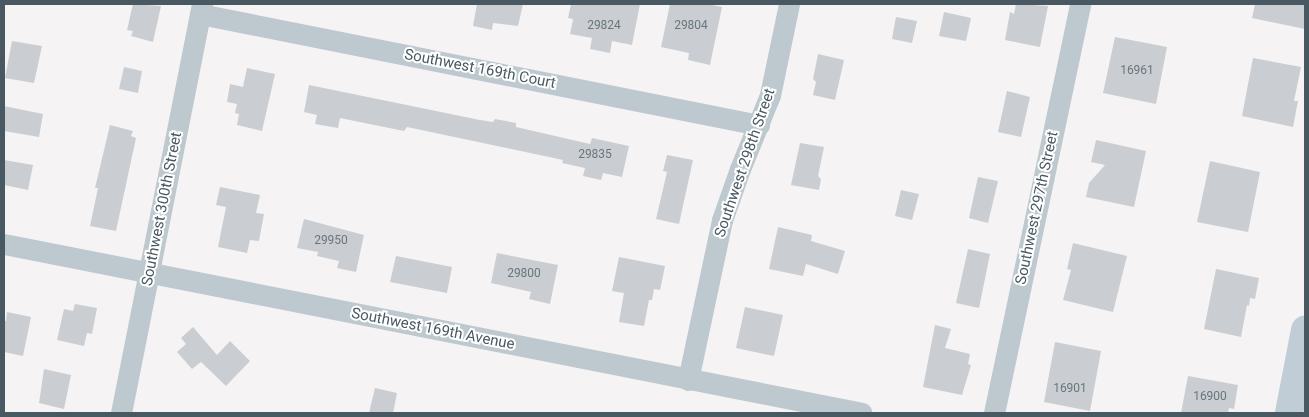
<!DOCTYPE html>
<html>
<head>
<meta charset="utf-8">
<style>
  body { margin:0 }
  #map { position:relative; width:1309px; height:417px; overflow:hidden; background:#f5f3f3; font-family:Roboto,sans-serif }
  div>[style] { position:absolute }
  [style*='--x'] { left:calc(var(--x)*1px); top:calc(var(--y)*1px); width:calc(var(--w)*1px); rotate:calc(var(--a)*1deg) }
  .building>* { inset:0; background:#caced2 }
  .street>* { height:21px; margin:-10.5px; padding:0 10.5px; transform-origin:10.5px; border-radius:10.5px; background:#bdc9cf }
  .secondary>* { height:28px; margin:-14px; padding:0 14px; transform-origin:14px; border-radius:14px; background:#c0cdd6 }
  span { translate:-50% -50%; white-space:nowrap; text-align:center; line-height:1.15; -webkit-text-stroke:4px #fff; paint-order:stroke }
  .number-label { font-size:12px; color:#69767d }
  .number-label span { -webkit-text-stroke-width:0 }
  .street-label { font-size:15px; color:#495961 }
  .frame { position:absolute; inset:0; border:5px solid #495961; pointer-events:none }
</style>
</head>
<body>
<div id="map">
  <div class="building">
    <i style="clip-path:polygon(133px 4px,161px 6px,153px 42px,131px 36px,133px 31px,127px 30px)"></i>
    <i style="clip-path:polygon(477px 4px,523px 4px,518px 26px,493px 23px,492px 30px,473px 26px)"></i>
    <i style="clip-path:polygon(571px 4px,640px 4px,632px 45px,612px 41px,610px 53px,590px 49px,592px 38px,570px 34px,573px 19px,568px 18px)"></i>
    <i style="clip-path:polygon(670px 4px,707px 4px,722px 7px,710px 65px,688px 60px,689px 53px,661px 47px)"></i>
    <i style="clip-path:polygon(1016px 4px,1048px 6px,1040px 47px,1005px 40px,1010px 12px,1014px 14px)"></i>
    <i style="clip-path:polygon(1255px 4px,1305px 4px,1305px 29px,1252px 18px)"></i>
    <i style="clip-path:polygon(944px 12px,971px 18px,966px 41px,939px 36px)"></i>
    <i style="clip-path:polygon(896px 17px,917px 21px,912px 43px,892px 39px)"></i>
    <i style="clip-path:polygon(1115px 37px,1167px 47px,1156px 104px,1103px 93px)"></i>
    <i style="clip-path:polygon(12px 41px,42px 46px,34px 83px,5px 78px)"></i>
    <i style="clip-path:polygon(818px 54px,844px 60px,835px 100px,813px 95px,816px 82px,813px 79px)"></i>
    <i style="clip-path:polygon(1253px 58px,1301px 67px,1294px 101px,1298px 101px,1293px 127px,1242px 116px)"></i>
    <i style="clip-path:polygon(124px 67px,142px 71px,138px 93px,119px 89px)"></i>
    <i style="clip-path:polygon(247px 68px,275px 74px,262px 131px,237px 125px,239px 114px,235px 113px,237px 104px,227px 102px,230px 84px,243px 87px)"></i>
    <i style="clip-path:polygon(309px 85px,480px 120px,493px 122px,495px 119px,516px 123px,516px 127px,590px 144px,592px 138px,629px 146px,622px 177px,603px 173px,601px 180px,583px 176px,585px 168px,562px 163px,563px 160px,407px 127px,404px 131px,340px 118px,338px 128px,315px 124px,317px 115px,304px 112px)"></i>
    <i style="clip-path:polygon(1007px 91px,1030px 97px,1021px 137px,998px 132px)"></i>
    <i style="clip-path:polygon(4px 106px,43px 114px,39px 137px,4px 131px)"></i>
    <i style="clip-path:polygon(110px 125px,133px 131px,131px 136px,136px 138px,116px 231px,90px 226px,98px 188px,95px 188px)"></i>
    <i style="clip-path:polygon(1096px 140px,1146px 151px,1134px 207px,1086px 197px,1089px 183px,1105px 165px,1091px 162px)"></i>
    <i style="clip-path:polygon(800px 143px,824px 147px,818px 176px,821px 179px,819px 190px,791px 185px)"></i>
    <i style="clip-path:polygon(667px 155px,693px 160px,679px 224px,656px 219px,667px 172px,663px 171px)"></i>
    <i style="clip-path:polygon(4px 160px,33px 165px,28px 190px,4px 185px)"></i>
    <i style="clip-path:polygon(1210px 161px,1260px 172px,1248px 232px,1197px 222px)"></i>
    <i style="clip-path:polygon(978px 177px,998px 181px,988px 223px,969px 218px)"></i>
    <i style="clip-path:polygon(220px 187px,260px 195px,256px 213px,264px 214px,259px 241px,250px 240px,247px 253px,218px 247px,226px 207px,216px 205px)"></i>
    <i style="clip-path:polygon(901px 190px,919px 194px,912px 220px,895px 216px)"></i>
    <i style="clip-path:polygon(304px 219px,364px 235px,356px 272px,337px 268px,339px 261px,317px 256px,318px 252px,297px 248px)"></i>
    <i style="clip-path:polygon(778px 227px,812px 235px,811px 241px,845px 251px,838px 274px,806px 264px,803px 276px,769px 269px)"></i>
    <i style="clip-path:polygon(1073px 243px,1127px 256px,1113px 312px,1063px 300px,1071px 270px,1067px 269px)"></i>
    <i style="clip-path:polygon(968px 249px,990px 254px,979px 308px,956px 303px)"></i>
    <i style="clip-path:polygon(497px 253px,558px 265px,550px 304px,529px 299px,531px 292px,491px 283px)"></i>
    <i style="clip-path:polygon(396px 256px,452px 267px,447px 293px,390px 282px)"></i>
    <i style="clip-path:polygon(619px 257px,665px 266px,660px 290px,654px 289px,652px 300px,649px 300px,644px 326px,619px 322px,624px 293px,612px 291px)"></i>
    <i style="clip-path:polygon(1216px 269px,1259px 278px,1255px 299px,1250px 298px,1249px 306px,1247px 305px,1241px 337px,1204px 329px)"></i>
    <i style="clip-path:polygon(75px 304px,97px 308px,92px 334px,87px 333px,84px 346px,57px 340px,64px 309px,73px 311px)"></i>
    <i style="clip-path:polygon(745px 307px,783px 315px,774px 356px,736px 348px)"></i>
    <i style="clip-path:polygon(7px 312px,31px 317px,23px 356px,4px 352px,4px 321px,6px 321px)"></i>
    <i style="clip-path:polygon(935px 325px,951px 329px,945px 348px,970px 354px,968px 364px,971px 365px,962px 395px,923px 387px)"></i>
    <i style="clip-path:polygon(193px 327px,217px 355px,230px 341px,250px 361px,226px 386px,201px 362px,192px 369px,177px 352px,186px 344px,181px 338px)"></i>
    <i style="clip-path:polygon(1055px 342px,1101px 351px,1090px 411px,1044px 402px)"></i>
    <i style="clip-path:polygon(44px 369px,71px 375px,64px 409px,39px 403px)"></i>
    <i style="clip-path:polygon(1188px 376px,1238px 385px,1234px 409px,1229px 408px,1228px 413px,1181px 413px)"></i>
    <i style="clip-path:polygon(375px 388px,397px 393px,393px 413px,369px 413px)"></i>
  </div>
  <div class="street">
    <i style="--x:200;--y:14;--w:570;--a:11.23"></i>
    <i style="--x:4;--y:244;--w:874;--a:11.14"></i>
    <i style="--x:688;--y:380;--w:164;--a:-78"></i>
    <i style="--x:722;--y:220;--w:54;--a:-70.6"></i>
    <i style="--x:740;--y:169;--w:80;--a:-67.9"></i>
    <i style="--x:770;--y:95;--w:93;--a:-78.2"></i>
    <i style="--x:121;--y:413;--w:417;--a:-78.8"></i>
    <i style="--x:994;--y:413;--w:418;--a:-78.1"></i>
  </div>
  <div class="secondary">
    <i style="--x:1289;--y:413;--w:85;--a:-79.1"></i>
  </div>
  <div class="number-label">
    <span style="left:604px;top:26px">29824</span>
    <span style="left:691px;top:26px">29804</span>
    <span style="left:1137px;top:71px">16961</span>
    <span style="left:595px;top:155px">29835</span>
    <span style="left:331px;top:241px">29950</span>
    <span style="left:524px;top:274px">29800</span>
    <span style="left:1070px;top:389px">16901</span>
    <span style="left:1210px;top:397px">16900</span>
  </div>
  <div class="street-label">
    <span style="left:480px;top:69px;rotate:11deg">Southwest 169th Court</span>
    <span style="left:745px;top:163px;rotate:-71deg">Southwest 298th Street</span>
    <span style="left:1037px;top:208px;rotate:-78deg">Southwest 297th Street</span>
    <span style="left:162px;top:209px;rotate:-79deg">Southwest 300th Street</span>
    <span style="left:433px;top:329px;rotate:11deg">Southwest 169th Avenue</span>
  </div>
  <div class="frame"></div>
</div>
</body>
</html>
